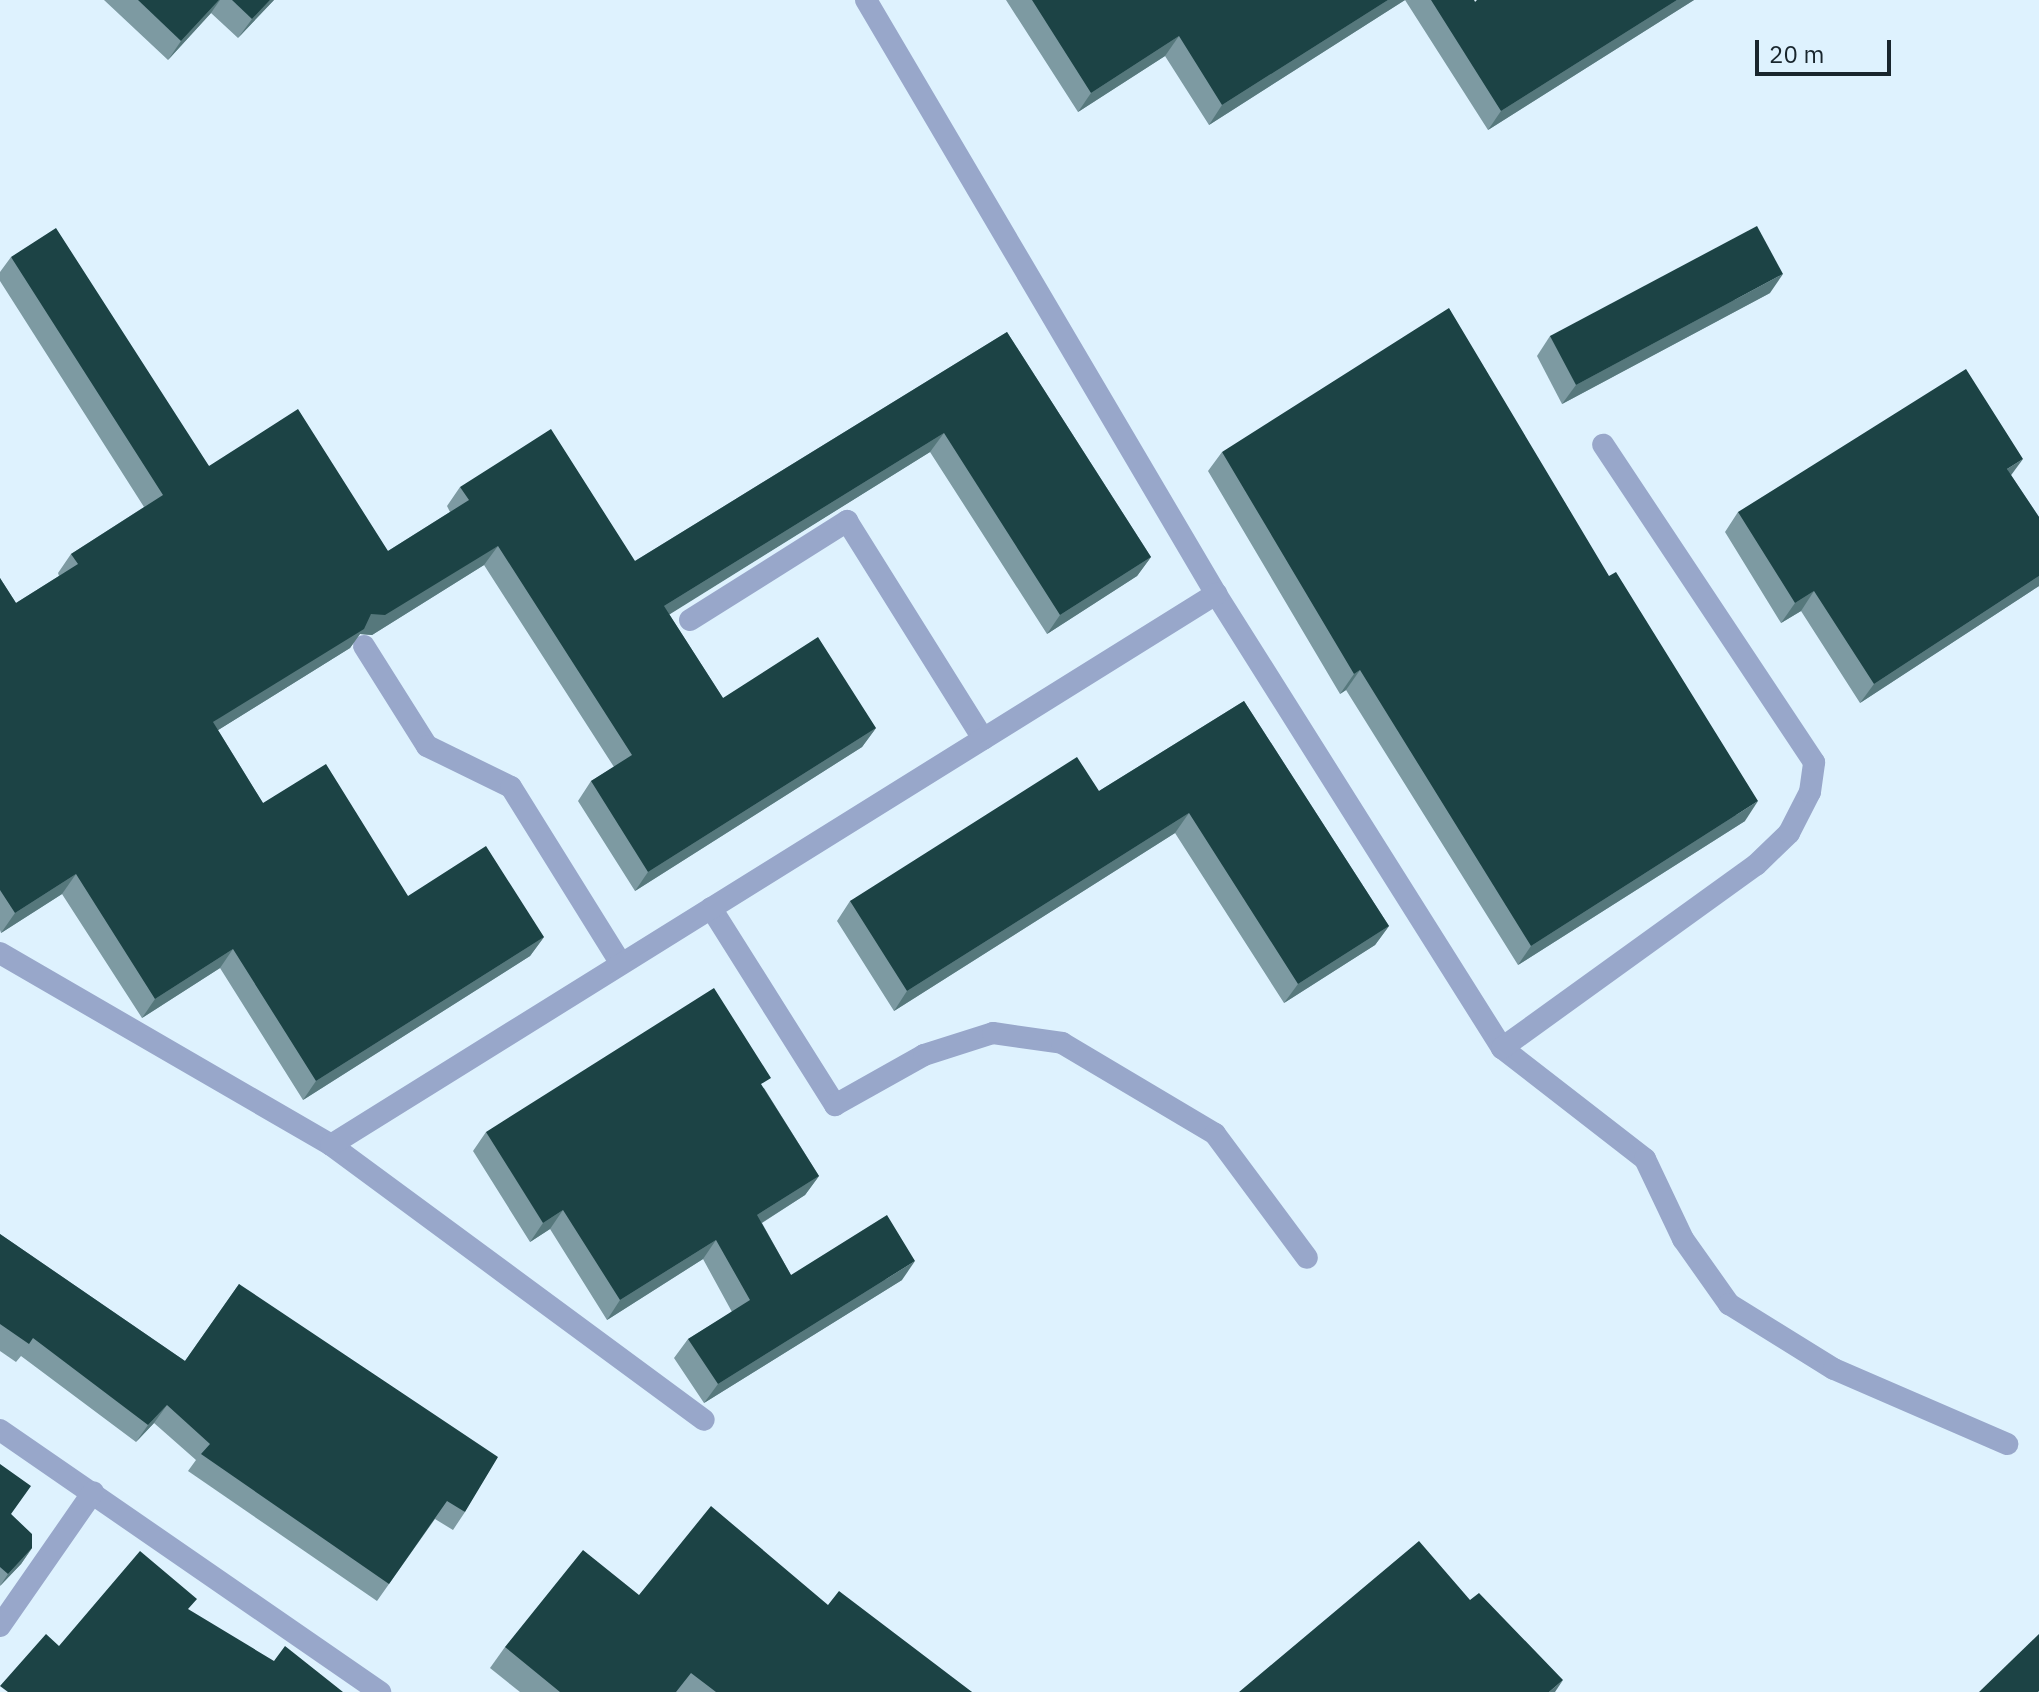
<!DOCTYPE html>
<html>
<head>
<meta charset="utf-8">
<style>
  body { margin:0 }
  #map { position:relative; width:2039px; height:1692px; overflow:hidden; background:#def2fe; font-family:"IBM Plex Sans",sans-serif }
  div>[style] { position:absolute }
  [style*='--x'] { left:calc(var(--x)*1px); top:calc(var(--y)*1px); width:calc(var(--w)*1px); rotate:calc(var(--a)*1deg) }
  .minor>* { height:22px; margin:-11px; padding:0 11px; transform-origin:11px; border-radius:11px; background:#98a7ca }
  .wall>* { inset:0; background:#7d9aa2 }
  .shaded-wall>* { inset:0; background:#56787c }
  .building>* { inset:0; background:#1c4345 }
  span { translate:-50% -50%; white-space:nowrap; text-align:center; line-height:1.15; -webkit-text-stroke:8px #def2fe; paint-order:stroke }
  .scale { position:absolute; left:1755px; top:40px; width:136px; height:36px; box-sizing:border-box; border:4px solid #19262d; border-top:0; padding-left:10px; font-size:24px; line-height:28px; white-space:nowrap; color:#19262d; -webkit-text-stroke:6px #def2fe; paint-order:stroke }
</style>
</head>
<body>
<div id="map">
  <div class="minor">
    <i style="--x:866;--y:0;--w:689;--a:59.49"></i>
    <i style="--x:1216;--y:594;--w:537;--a:57.79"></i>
    <i style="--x:1502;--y:1048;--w:181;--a:37.8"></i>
    <i style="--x:1645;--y:1159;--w:89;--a:64.6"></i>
    <i style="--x:1683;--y:1239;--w:80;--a:54.7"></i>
    <i style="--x:1729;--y:1304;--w:123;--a:31.8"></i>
    <i style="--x:1834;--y:1369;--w:189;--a:23.4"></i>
    <i style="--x:690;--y:620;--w:186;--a:-32.2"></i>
    <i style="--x:847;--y:521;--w:257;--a:58"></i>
    <i style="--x:364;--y:646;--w:118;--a:57.8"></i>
    <i style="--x:427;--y:746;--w:93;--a:26"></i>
    <i style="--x:511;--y:787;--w:208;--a:58.1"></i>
    <i style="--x:711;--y:908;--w:233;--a:57.8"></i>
    <i style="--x:835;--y:1105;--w:102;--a:-29.3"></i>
    <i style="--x:924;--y:1055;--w:72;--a:-17.7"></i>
    <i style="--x:993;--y:1033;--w:70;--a:8.2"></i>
    <i style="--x:1062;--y:1043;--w:178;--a:30.7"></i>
    <i style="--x:1215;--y:1134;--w:154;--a:53.4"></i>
    <i style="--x:0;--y:953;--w:383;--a:30.1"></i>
    <i style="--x:331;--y:1145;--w:463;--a:36.4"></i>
    <i style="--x:1502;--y:1048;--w:313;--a:-35.8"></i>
    <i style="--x:1756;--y:865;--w:46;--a:-44.1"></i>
    <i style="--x:1789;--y:833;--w:46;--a:-62.9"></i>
    <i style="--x:1810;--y:792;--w:30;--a:-82"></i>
    <i style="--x:1814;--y:762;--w:381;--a:-123.6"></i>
    <i style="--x:331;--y:1145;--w:1043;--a:-31.91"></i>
    <i style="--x:0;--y:1430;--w:462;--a:34.6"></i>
    <i style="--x:0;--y:1626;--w:163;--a:-55.2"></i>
  </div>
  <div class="wall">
    <i style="clip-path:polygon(104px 0,274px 0,238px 38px,211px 13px,168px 60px)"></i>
    <i style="clip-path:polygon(1006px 0,1405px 0,1209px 125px,1165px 56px,1078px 112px)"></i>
    <i style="clip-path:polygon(1405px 0,1474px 0,1475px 2px,1694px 0,1488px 130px)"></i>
    <i style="clip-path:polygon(11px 257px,209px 466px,388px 551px,450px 512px,447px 506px,460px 487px,635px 561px,1007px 332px,1151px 557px,1137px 576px,1047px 634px,930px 452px,669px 614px,723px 698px,876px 728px,862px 747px,635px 891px,578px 801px,591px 781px,614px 767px,484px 565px,372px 635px,360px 634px,350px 648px,218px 730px,263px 803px,408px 896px,544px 937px,530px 956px,303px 1100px,220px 968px,142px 1018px,62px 894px,1px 933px,0 930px,0 578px,16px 603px,59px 576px,58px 573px,71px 554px,144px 507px,0 281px,0 272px)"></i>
    <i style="clip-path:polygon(1770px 293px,1562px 404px,1537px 356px,1550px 336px)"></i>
    <i style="clip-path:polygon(1222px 452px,1745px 821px,1518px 965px,1346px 690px,1340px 694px,1208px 471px)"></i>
    <i style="clip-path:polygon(2011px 475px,2039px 517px,2039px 586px,1860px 703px,1801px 611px,1781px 623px,1725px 532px,1738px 512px)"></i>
    <i style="clip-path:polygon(1244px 701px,1389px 926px,1375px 945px,1284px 1003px,1175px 833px,894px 1011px,837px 921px,850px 901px,1099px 791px)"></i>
    <i style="clip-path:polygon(764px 1088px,819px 1176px,805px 1195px,762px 1223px,791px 1275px,902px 1280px,704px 1403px,674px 1358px,688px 1339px,732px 1312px,703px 1259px,607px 1320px,550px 1229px,530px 1242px,473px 1151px,486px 1132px)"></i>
    <i style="clip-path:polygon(0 1234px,185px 1361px,239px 1284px,465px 1512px,453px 1530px,435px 1519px,377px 1601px,188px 1471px,196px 1460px,154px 1423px,136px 1442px,21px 1356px,16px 1362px,0 1351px)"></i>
    <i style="clip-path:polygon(0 1464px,11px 1514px,32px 1548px,21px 1564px,0 1586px)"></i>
    <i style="clip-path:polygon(639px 1595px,828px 1605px,972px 1692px,520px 1692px,490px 1668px,505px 1647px)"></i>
  </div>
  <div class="shaded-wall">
    <i style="clip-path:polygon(219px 0,220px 0,211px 13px,168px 60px,181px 41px)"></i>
    <i style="clip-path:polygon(270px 0,274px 0,238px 38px,252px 19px)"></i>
    <i style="clip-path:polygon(1388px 0,1405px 0,1209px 125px,1222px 105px)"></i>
    <i style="clip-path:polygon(1677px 0,1694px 0,1488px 130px,1501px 111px)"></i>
    <i style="clip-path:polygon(1179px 36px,1165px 56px,1078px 112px,1091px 93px)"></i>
    <i style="clip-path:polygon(1783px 274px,1770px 293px,1562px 404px,1576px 385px)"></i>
    <i style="clip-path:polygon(944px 433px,930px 452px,651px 626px,664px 606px)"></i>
    <i style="clip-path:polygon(2023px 459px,2009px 478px,2007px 469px)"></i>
    <i style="clip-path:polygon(498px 546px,484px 565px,372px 635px,360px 634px,350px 648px,199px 742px,213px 722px,371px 614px)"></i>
    <i style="clip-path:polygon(1151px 557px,1137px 576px,1047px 634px,1060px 615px)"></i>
    <i style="clip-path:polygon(2039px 576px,2039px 586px,1860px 703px,1874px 684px)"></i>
    <i style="clip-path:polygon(1814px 591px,1801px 611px,1781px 623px,1795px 603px)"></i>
    <i style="clip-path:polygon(1360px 670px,1346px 690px,1340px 694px,1354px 674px)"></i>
    <i style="clip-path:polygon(876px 728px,862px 747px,635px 891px,648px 872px)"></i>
    <i style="clip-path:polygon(1758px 801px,1745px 821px,1518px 965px,1531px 946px)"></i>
    <i style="clip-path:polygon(1189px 813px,1175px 833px,894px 1011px,907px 991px)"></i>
    <i style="clip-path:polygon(76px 874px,62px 894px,1px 933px,15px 913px)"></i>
    <i style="clip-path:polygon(1389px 926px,1375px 945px,1284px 1003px,1298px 984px)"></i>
    <i style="clip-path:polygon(544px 937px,530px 956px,303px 1100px,316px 1081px)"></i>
    <i style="clip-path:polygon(233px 949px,220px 968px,142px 1018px,155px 999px)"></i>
    <i style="clip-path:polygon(819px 1176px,805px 1195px,744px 1234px,757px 1215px)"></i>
    <i style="clip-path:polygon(563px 1210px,550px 1229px,530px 1242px,543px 1223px)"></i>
    <i style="clip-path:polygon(716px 1240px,703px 1259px,607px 1320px,620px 1300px)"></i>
    <i style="clip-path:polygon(915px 1261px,902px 1280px,704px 1403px,718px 1384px)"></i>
    <i style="clip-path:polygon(167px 1405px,154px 1423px,136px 1442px,148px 1425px)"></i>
    <i style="clip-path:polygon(32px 1548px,21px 1564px,0 1586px,8px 1574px)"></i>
    <i style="clip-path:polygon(1563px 1680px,1555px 1692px,1549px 1692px)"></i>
  </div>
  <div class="building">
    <i style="clip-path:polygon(138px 0,219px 0,181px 41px)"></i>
    <i style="clip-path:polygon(232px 0,270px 0,252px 19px)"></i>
    <i style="clip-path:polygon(1032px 0,1388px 0,1222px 105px,1179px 36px,1091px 93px)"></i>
    <i style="clip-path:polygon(1431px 0,1474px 0,1475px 2px,1477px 0,1677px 0,1501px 111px)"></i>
    <i style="clip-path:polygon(1757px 226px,1783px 274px,1576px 385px,1550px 336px)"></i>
    <i style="clip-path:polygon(56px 228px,209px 466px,298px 409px,388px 551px,469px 500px,460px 487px,551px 429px,635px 561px,1007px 332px,1151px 557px,1060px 615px,944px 433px,664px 606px,723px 698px,818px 637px,876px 728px,648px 872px,591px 781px,632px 755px,498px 546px,385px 615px,371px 614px,364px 629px,213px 722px,263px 803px,326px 764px,408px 896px,486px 846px,544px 937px,316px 1081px,233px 949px,155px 999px,76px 874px,15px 913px,0 890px,0 578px,16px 603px,78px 564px,71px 554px,163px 495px,11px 257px)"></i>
    <i style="clip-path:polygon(1449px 308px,1609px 576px,1616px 572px,1758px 801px,1531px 946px,1360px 670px,1354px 674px,1222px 452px)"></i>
    <i style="clip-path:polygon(1966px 369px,2023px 459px,2007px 469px,2039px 517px,2039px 576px,1874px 684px,1814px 591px,1795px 603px,1738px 512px)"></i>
    <i style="clip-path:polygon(1244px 701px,1389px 926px,1298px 984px,1189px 813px,907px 991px,850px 901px,1077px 757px,1099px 791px)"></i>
    <i style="clip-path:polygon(714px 988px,771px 1078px,761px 1084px,819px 1176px,757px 1215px,791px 1275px,887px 1215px,915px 1261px,718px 1384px,688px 1339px,750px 1300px,716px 1240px,620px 1300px,563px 1210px,543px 1223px,486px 1132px)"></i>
    <i style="clip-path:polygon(0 1234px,185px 1361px,239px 1284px,498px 1457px,465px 1512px,447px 1501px,389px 1584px,201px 1454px,210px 1444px,167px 1405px,148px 1425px,33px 1338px,29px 1344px,0 1324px)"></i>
    <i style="clip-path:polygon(0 1464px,31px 1486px,11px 1514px,32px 1534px,32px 1548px,8px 1574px,0 1567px)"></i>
    <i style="clip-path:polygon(711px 1506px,828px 1605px,839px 1591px,972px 1692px,716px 1692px,691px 1673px,676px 1692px,560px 1692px,505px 1647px,583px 1550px,639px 1595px)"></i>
    <i style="clip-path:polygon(1419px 1541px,1470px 1600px,1479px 1593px,1563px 1680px,1549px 1692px,1239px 1692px)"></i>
    <i style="clip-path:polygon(140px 1551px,197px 1599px,188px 1609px,274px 1661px,285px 1646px,343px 1692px,8px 1692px,0 1686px,46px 1634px,59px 1646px)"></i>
    <i style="clip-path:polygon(2039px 1634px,2039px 1691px,2038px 1692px,1979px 1692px)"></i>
  </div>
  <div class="scale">20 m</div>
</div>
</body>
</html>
